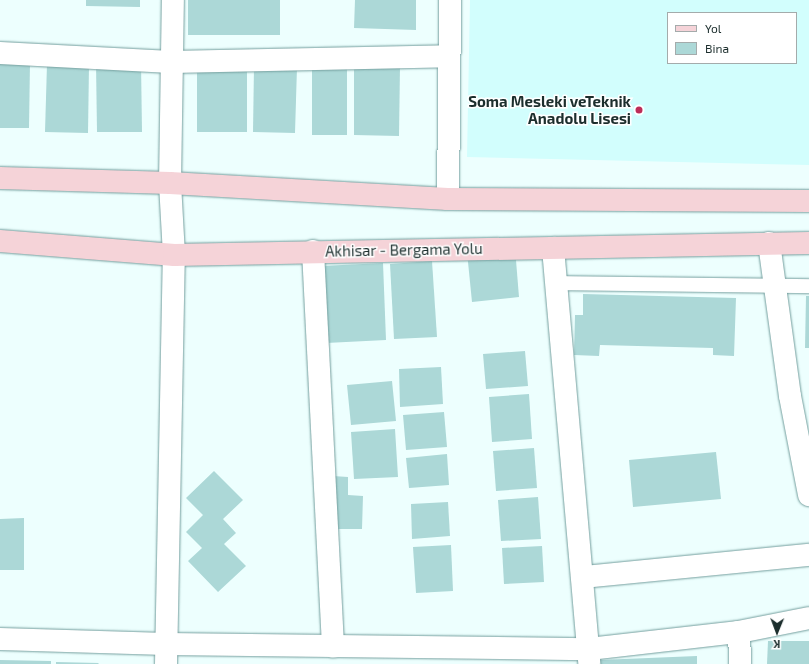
<!DOCTYPE html>
<html>
<head>
<meta charset="utf-8">
<style>
  body { margin:0 }
  #map { position:relative; width:809px; height:664px; overflow:hidden; background:#edfffe; font-family:"Exo 2",sans-serif }
  div>[style] { position:absolute }
  [style*='--x'] { left:calc(var(--x)*1px); top:calc(var(--y)*1px); width:calc(var(--w)*1px); rotate:calc(var(--a)*1deg) }
  .built>* { inset:0; background:#d2fefd }
  .building>* { inset:0; background:#acd8d7 }
  .roads { filter:drop-shadow(0 0 1px #749f9e) drop-shadow(0 0 1px #749f9e) }
  .service>* { height:14px; margin:-7px; padding:0 7px; transform-origin:7px; border-radius:7px; background:#fff }
  .minor>* { height:22px; margin:-11px; padding:0 11px; transform-origin:11px; border-radius:11px; background:#fff }
  .primary>* { height:22px; margin:-11px; padding:0 11px; transform-origin:11px; border-radius:11px; background:#f5d3d8 }
  .dots>* { width:11px; height:11px; translate:-50% -50%; box-sizing:border-box; border:2px solid #fff; border-radius:50% }
  span { translate:-50% -50%; white-space:nowrap; text-align:center; line-height:1.15; -webkit-text-stroke:3px #fff; paint-order:stroke }
  .poi-label { font-size:15px; color:#1c2e2d; font-weight:700 }
  .right { translate:-100% -50%; text-align:right }
  .street-label { font-size:15px; color:#1c2e2d }
  .legend { position:absolute; left:667px; top:12px; width:130px; height:52px; box-sizing:border-box; background:#fff; border:1px solid #a4abab; margin:0; padding:5px 7px; list-style:none; font-size:12px; color:#1c2e2d }
  .legend li { display:flex; align-items:center; gap:8px; height:20px }
  .legend b { width:20px; border:1px solid #a4abab }
  .north { position:absolute; left:757px; top:612px; width:40px; height:40px; -webkit-text-stroke:3px #fff; paint-order:stroke; rotate:181deg; font-size:11px; font-weight:700; line-height:16px; text-align:center; color:#1c2e2d }
  .north::after { content:''; display:block; margin:auto; width:14px; height:18px; background:#1c2e2d; clip-path:polygon(50% 0,100% 100%,50% 72%,0 100%) }
</style>
</head>
<body>
<div id="map">
  <div class="built">
    <i style="clip-path:polygon(evenodd,470px 0,809px 0,809px 165px,467px 157px,470px 0,668px 13px,796px 13px,796px 63px,668px 63px,668px 13px)"></i>
  </div>
  <div class="building">
    <i style="clip-path:polygon(86px 0,140px 0,140px 7px,86px 6px)"></i>
    <i style="clip-path:polygon(188px 0,280px 0,280px 35px,188px 35px)"></i>
    <i style="clip-path:polygon(355px 0,416px 0,416px 30px,354px 28px)"></i>
    <i style="clip-path:polygon(0 62px,30px 62px,29px 128px,0 128px)"></i>
    <i style="clip-path:polygon(96px 63px,141px 63px,142px 132px,97px 132px)"></i>
    <i style="clip-path:polygon(47px 64px,89px 65px,88px 133px,45px 132px)"></i>
    <i style="clip-path:polygon(197px 64px,247px 64px,247px 132px,197px 132px)"></i>
    <i style="clip-path:polygon(312px 64px,347px 64px,347px 135px,312px 135px)"></i>
    <i style="clip-path:polygon(254px 66px,297px 67px,295px 133px,253px 132px)"></i>
    <i style="clip-path:polygon(354px 66px,400px 66px,399px 136px,354px 135px)"></i>
    <i style="clip-path:polygon(515px 248px,519px 297px,472px 302px,467px 252px)"></i>
    <i style="clip-path:polygon(432px 261px,437px 337px,394px 339px,390px 264px)"></i>
    <i style="clip-path:polygon(383px 263px,386px 340px,326px 343px,322px 266px)"></i>
    <i style="clip-path:polygon(583px 294px,736px 298px,734px 356px,713px 355px,713px 348px,600px 345px,599px 356px,574px 355px,575px 315px,583px 315px)"></i>
    <i style="clip-path:polygon(806px 296px,809px 296px,809px 348px,805px 348px)"></i>
    <i style="clip-path:polygon(525px 351px,528px 386px,486px 389px,483px 354px)"></i>
    <i style="clip-path:polygon(441px 367px,443px 404px,400px 407px,399px 369px)"></i>
    <i style="clip-path:polygon(392px 381px,396px 421px,351px 425px,347px 385px)"></i>
    <i style="clip-path:polygon(529px 394px,532px 439px,492px 442px,489px 397px)"></i>
    <i style="clip-path:polygon(444px 412px,447px 447px,406px 450px,403px 415px)"></i>
    <i style="clip-path:polygon(395px 429px,398px 477px,354px 479px,351px 432px)"></i>
    <i style="clip-path:polygon(534px 448px,537px 488px,496px 491px,493px 451px)"></i>
    <i style="clip-path:polygon(716px 452px,721px 499px,633px 507px,629px 460px)"></i>
    <i style="clip-path:polygon(447px 454px,449px 485px,409px 488px,406px 458px)"></i>
    <i style="clip-path:polygon(214px 471px,243px 500px,223px 519px,236px 533px,224px 544px,246px 566px,218px 592px,188px 561px,202px 548px,186px 532px,203px 515px,186px 498px)"></i>
    <i style="clip-path:polygon(333px 476px,348px 477px,348px 495px,363px 496px,362px 529px,333px 529px)"></i>
    <i style="clip-path:polygon(538px 497px,541px 539px,501px 541px,498px 500px)"></i>
    <i style="clip-path:polygon(448px 502px,450px 536px,412px 539px,411px 504px)"></i>
    <i style="clip-path:polygon(24px 518px,24px 570px,0 570px,0 519px)"></i>
    <i style="clip-path:polygon(451px 545px,453px 591px,416px 593px,413px 547px)"></i>
    <i style="clip-path:polygon(542px 546px,544px 582px,504px 584px,502px 548px)"></i>
    <i style="clip-path:polygon(768px 641px,809px 641px,809px 664px,767px 664px)"></i>
    <i style="clip-path:polygon(697px 656px,697px 664px,600px 664px,600px 660px)"></i>
    <i style="clip-path:polygon(0 660px,51px 661px,51px 664px,0 664px)"></i>
    <i style="clip-path:polygon(56px 662px,99px 663px,98px 664px,56px 664px)"></i>
  </div>
  <div class="roads">
    <div class="service">
      <i style="--x:556;--y:283;--w:253;--a:0.7"></i>
    </div>
    <div class="minor">
      <i style="--x:0;--y:53;--w:171;--a:3"></i>
      <i style="--x:171;--y:62;--w:278;--a:-1.2"></i>
      <i style="--x:448;--y:199;--w:199;--a:-89.4"></i>
      <i style="--x:769;--y:243;--w:154;--a:82.2"></i>
      <i style="--x:790;--y:396;--w:101;--a:79.1"></i>
      <i style="--x:553;--y:248;--w:417;--a:85"></i>
      <i style="--x:313;--y:251;--w:396;--a:87.1"></i>
      <i style="--x:583;--y:577;--w:227;--a:-5.6"></i>
      <i style="--x:739;--y:632;--w:32;--a:88"></i>
      <i style="--x:0;--y:639;--w:166;--a:1.7"></i>
      <i style="--x:166;--y:644;--w:423;--a:0.7"></i>
      <i style="--x:589;--y:649;--w:151;--a:-6.5"></i>
      <i style="--x:739;--y:632;--w:71;--a:-11.3"></i>
      <i style="--x:166;--y:664;--w:409;--a:-88.9"></i>
      <i style="--x:174;--y:255;--w:72;--a:-93.2"></i>
      <i style="--x:170;--y:183;--w:183;--a:-89.1"></i>
    </div>
    <div class="primary">
      <i style="--x:0;--y:178;--w:170;--a:1.7"></i>
      <i style="--x:170;--y:183;--w:278;--a:3.3"></i>
      <i style="--x:448;--y:199;--w:361;--a:0.3"></i>
      <i style="--x:0;--y:241;--w:175;--a:4.6"></i>
      <i style="--x:174;--y:255;--w:635;--a:-1.08"></i>
    </div>
  </div>
  <div class="dots">
    <i style="left:639px;top:110px;background:#bc2d58"></i>
  </div>
  <div class="poi-label">
    <span class="right" style="left:631px;top:110px">Soma Mesleki veTeknik<br>Anadolu Lisesi</span>
  </div>
  <div class="street-label">
    <span style="left:404px;top:250px;rotate:-1deg">Akhisar - Bergama Yolu</span>
  </div>
  <ul class="legend">
  <li><b style="height:5px;background:#f5d3d8"></b>Yol</li>
  <li><b style="height:11px;background:#acd8d7"></b>Bina</li>
  </ul>
  <div class="north">K</div>
</div>
</body>
</html>
